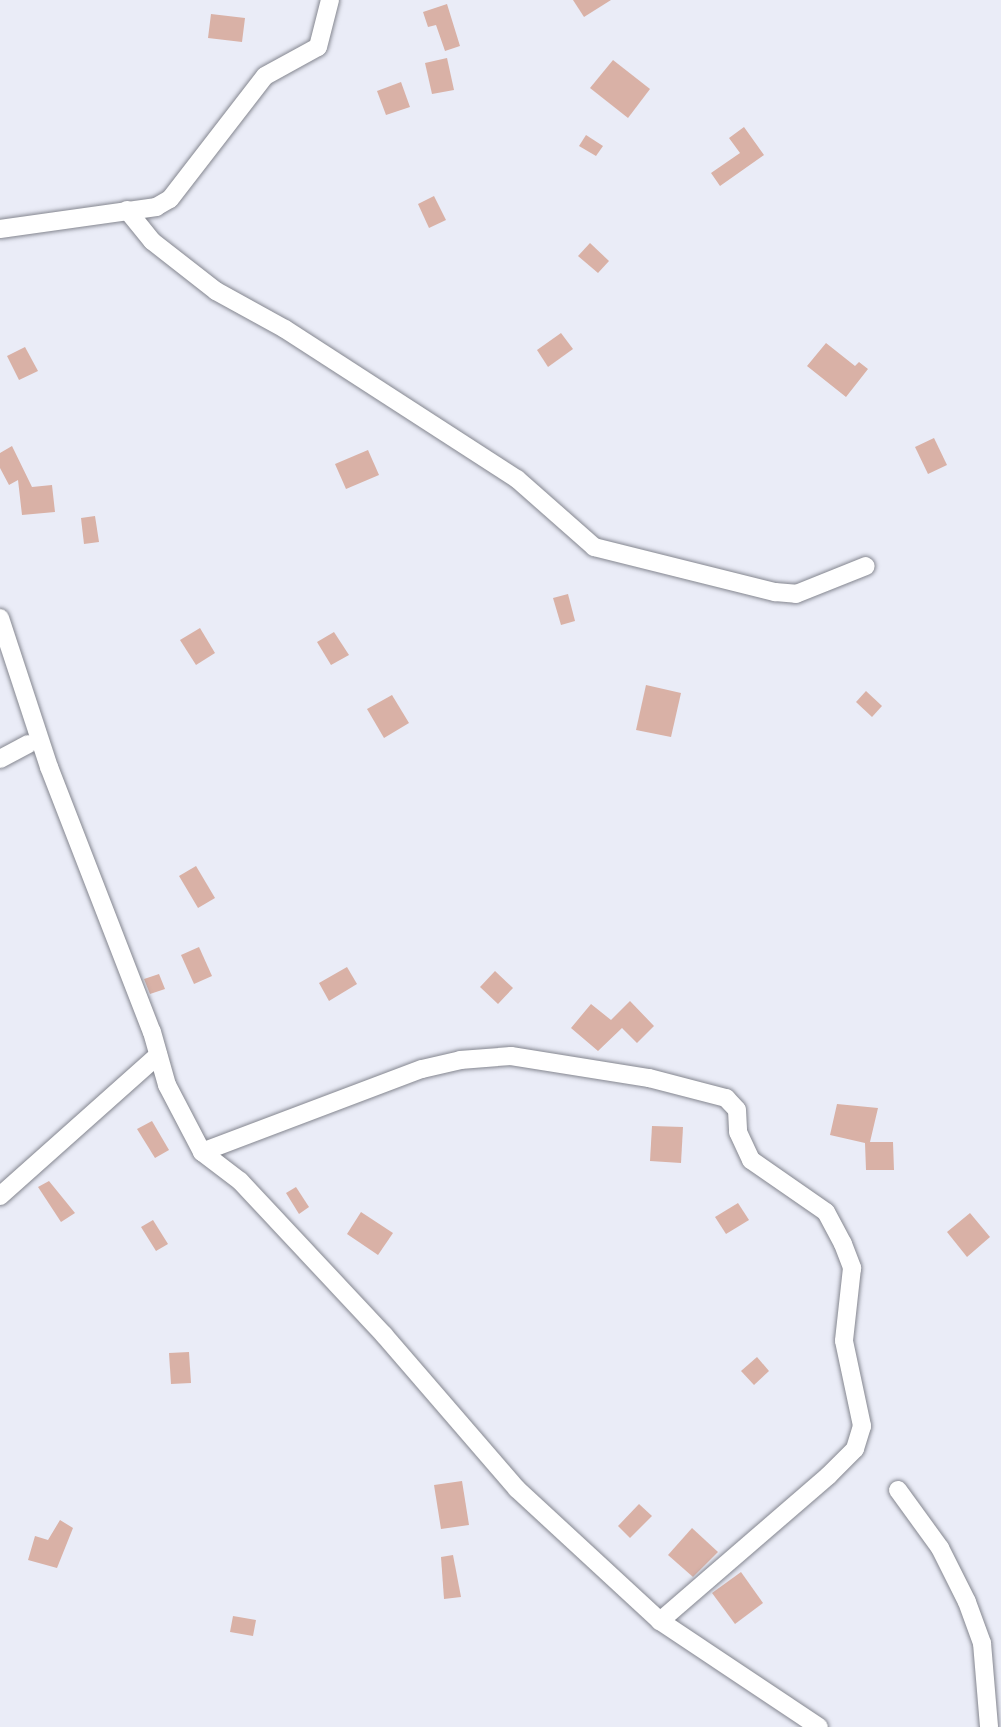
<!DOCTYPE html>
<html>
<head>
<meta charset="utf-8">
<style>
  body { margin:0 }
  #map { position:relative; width:1001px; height:1727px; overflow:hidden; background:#eaecf7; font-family:Ubuntu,sans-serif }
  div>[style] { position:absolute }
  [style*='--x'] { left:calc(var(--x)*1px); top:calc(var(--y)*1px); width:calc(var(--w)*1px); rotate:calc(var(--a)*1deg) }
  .building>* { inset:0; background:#d9b1a6 }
  .roads { filter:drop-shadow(0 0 2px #84868f) drop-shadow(0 0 2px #84868f) }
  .minor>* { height:18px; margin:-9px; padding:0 9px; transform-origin:9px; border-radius:9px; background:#fff }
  span { translate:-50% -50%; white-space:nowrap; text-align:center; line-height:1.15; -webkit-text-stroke:7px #eaecf7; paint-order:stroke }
</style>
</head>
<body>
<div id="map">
  <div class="building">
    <i style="clip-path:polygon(573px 0,611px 0,584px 17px)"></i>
    <i style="clip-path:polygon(447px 4px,460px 46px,445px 51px,436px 25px,428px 27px,423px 12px)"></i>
    <i style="clip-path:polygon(211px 14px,245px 18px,242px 42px,208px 38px)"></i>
    <i style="clip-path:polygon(447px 58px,454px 90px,432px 94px,425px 63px)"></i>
    <i style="clip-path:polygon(613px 60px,650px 89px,628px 118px,590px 88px)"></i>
    <i style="clip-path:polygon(401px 82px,410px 107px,386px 115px,377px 91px)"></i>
    <i style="clip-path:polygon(744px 127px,764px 155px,720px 186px,711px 173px,740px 153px,729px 138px)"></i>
    <i style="clip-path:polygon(586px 135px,603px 146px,596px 156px,579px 146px)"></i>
    <i style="clip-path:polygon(434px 196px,446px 220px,429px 228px,418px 204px)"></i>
    <i style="clip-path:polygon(590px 243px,609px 261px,598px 273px,578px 256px)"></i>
    <i style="clip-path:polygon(561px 333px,573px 349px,548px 367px,537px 350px)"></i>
    <i style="clip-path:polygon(826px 343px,855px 366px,859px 362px,868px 369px,846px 397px,807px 366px)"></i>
    <i style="clip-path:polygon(25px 347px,38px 371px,19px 380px,7px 356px)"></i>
    <i style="clip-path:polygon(934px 438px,947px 465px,928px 474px,915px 447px)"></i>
    <i style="clip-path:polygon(12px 446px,32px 487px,52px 485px,55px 512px,22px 515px,18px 480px,9px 485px,0 468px,0 453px)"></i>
    <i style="clip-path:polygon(368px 450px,379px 475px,346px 489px,335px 464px)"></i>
    <i style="clip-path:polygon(95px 516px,99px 542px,84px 544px,81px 518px)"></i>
    <i style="clip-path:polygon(568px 594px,575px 621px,561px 625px,553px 598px)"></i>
    <i style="clip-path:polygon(200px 628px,215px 653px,196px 665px,180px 640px)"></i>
    <i style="clip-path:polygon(334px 632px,349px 655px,331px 665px,317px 642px)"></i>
    <i style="clip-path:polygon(646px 685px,681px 693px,671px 737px,636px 730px)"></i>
    <i style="clip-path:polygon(866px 691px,882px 706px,872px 717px,856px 702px)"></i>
    <i style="clip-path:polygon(392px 695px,409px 723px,384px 738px,367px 709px)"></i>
    <i style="clip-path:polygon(196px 866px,215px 898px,198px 908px,179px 876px)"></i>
    <i style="clip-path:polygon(199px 947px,212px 976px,194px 984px,181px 955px)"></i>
    <i style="clip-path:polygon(347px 967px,357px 984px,329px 1001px,319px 983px)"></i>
    <i style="clip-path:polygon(495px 971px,513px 988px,498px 1004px,480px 987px)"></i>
    <i style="clip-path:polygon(159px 974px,165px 989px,150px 994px,144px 979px)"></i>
    <i style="clip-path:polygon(630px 1001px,654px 1026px,637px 1043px,622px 1028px,598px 1051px,571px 1028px,591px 1004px,611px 1020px)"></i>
    <i style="clip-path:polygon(837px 1104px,878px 1108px,870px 1142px,893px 1142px,894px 1170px,866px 1170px,865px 1143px,830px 1135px)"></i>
    <i style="clip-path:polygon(152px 1121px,169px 1150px,155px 1158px,137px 1129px)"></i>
    <i style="clip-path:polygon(652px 1126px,683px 1127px,681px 1163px,650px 1161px)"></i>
    <i style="clip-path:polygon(49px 1181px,75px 1213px,61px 1222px,38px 1187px)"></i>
    <i style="clip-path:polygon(296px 1187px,309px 1207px,299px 1214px,286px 1193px)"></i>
    <i style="clip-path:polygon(738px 1203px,749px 1220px,726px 1234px,715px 1217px)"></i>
    <i style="clip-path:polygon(361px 1212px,393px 1233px,378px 1255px,347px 1234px)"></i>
    <i style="clip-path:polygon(970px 1213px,990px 1237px,967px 1257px,947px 1232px)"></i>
    <i style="clip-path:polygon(153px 1220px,168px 1244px,156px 1251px,141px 1227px)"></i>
    <i style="clip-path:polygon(189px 1352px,191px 1383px,171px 1384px,169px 1353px)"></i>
    <i style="clip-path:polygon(757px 1357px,769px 1371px,754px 1385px,741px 1371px)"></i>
    <i style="clip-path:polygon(462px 1481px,469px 1525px,441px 1529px,434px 1485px)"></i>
    <i style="clip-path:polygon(639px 1504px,652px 1516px,630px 1538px,618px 1526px)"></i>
    <i style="clip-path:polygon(60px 1520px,73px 1528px,57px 1568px,28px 1560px,35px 1536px,48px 1540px)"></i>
    <i style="clip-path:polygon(692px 1528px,718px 1552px,693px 1577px,668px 1555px)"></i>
    <i style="clip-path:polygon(453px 1555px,461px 1597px,444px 1599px,441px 1557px)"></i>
    <i style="clip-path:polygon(741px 1572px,763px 1603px,735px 1624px,712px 1593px)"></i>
    <i style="clip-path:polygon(233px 1616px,256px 1620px,253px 1636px,230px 1632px)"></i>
  </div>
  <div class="roads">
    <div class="minor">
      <i style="--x:127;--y:210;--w:40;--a:51"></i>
      <i style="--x:152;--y:241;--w:81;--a:38"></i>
      <i style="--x:216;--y:291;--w:79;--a:28.8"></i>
      <i style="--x:285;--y:329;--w:276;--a:32.9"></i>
      <i style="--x:517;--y:479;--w:103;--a:41.4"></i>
      <i style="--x:594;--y:547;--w:187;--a:14"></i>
      <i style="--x:775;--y:592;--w:21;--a:5"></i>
      <i style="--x:796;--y:594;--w:75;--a:-21.8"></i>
      <i style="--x:0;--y:229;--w:158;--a:-8"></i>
      <i style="--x:156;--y:207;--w:16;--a:-30"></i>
      <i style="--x:170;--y:199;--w:155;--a:-52.3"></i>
      <i style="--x:265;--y:76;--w:60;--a:-28.7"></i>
      <i style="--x:318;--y:47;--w:49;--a:-75.7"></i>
      <i style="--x:0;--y:618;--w:157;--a:71.8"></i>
      <i style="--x:49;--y:767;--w:284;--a:68.8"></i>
      <i style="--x:152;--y:1032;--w:55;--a:74.2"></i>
      <i style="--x:167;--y:1085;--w:76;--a:62.4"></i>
      <i style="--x:202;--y:1152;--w:48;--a:37.3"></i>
      <i style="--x:240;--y:1181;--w:211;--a:46.9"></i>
      <i style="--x:384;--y:1335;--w:203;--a:49.2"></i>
      <i style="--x:517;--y:1489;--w:195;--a:42.7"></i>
      <i style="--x:660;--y:1621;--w:191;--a:33.7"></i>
      <i style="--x:0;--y:759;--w:32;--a:-28"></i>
      <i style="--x:202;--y:1152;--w:235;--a:-20.7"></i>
      <i style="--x:422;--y:1069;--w:39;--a:-13"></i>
      <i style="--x:460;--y:1060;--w:51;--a:-4.5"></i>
      <i style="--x:511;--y:1056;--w:140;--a:9.1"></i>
      <i style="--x:649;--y:1078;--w:80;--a:14.6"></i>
      <i style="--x:726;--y:1098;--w:16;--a:47"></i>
      <i style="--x:737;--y:1110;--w:22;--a:87"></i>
      <i style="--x:738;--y:1132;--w:31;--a:65"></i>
      <i style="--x:751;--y:1160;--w:91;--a:34.7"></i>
      <i style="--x:826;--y:1212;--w:36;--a:62"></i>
      <i style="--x:843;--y:1244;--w:26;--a:69"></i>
      <i style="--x:852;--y:1268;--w:73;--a:96.3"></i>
      <i style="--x:844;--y:1341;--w:87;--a:78"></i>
      <i style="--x:862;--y:1426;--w:24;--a:107"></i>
      <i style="--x:855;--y:1449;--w:38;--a:135"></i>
      <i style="--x:828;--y:1476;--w:222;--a:139.2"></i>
      <i style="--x:0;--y:1196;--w:212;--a:-41.7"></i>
      <i style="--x:898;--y:1490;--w:72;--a:54.1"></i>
      <i style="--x:940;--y:1548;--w:60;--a:63.4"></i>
      <i style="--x:967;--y:1602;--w:44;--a:69.9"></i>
      <i style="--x:982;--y:1643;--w:84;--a:85.2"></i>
    </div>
  </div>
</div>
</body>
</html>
